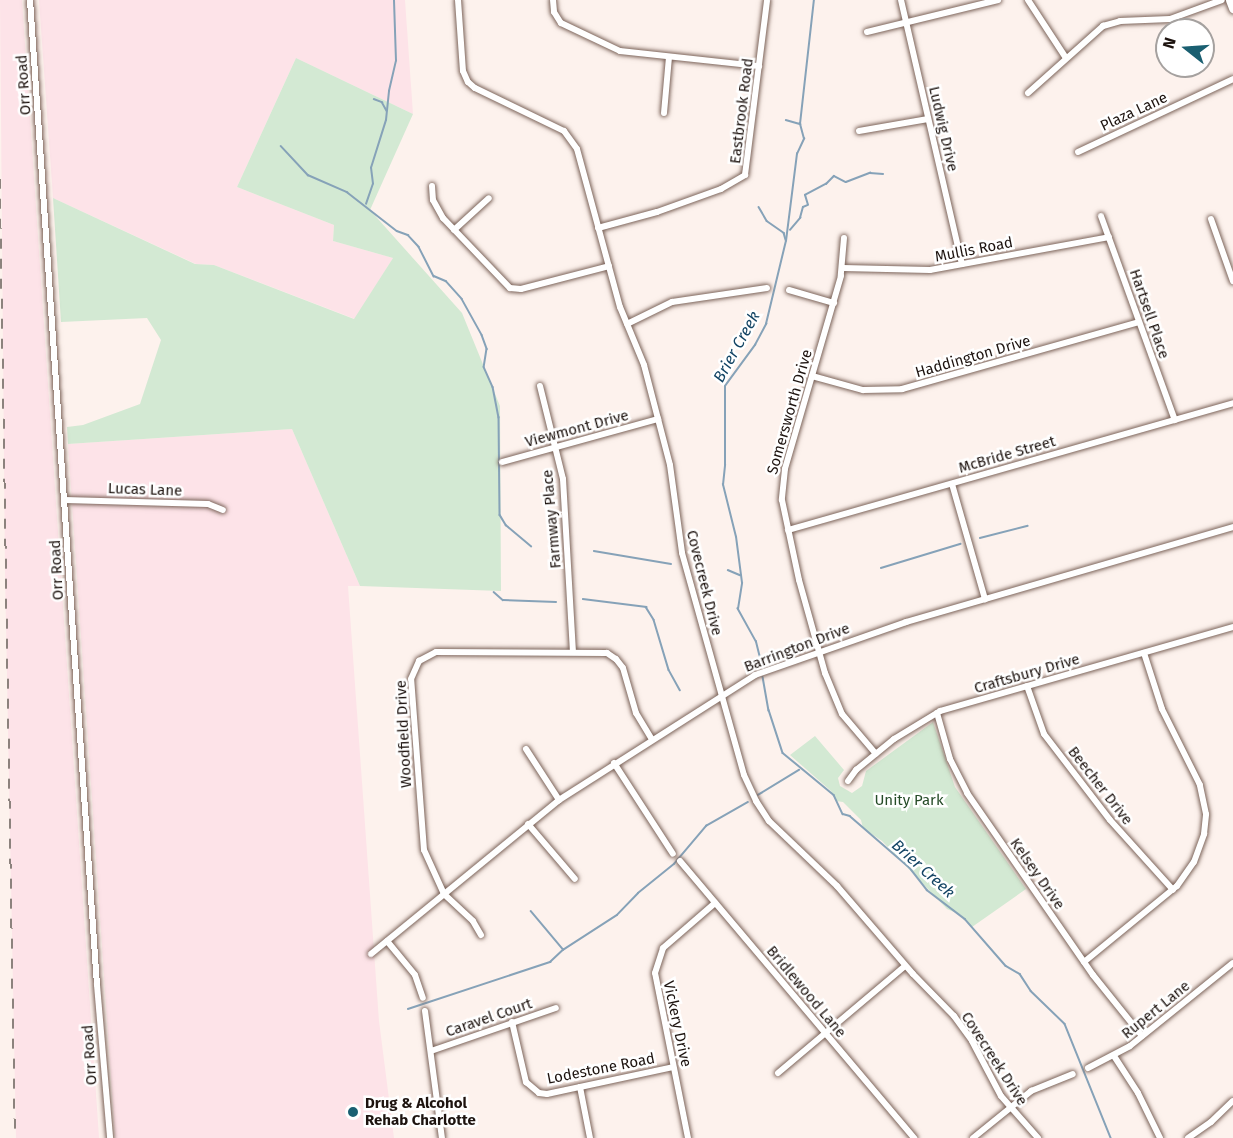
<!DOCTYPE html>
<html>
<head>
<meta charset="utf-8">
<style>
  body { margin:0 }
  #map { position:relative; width:1233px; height:1138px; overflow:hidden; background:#fdf2ed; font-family:"Fira Sans",sans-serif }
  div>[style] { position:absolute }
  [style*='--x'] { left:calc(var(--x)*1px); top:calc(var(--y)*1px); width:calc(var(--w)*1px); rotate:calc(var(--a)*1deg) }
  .industrial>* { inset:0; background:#fde3e8 }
  .green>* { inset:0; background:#d3e9d3 }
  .stream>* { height:1.5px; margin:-0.75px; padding:0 0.75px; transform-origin:0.75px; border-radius:0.75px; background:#86a2b8 }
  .roads { filter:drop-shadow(0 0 2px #7c645a) drop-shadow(0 0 2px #7c645a) }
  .street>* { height:6px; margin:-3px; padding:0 3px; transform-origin:3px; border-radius:3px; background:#fff }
  .secondary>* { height:9px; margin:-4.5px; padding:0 4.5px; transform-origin:4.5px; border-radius:4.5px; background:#fff }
  .rail>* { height:1.5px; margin-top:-0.75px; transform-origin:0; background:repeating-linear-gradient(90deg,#8c827d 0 10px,transparent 0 20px) }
  .dots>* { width:16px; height:16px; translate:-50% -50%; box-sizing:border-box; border:3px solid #fff; border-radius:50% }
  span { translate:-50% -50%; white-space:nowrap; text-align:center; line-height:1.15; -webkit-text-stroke:5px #fff; paint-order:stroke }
  .street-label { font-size:15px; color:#1d130f }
  .park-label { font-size:15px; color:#264c28 }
  .poi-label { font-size:15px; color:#1d130f; font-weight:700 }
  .left { translate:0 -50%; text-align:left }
  .water-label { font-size:16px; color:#134464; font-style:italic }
  .north { position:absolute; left:1155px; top:18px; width:60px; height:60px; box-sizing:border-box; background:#fff; border:2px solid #a5a19f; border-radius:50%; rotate:287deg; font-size:16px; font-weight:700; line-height:24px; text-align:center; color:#1d130f }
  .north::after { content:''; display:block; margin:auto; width:21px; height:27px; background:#1a5f71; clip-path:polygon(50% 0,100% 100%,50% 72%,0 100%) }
</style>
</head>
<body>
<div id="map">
  <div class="industrial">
    <i style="clip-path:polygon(0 0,22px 0,99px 1138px,16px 1138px,5px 574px)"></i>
    <i style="clip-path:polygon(39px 0,405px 0,413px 114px,296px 58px,237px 187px,334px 225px,333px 241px,393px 258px,355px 319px,214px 265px,196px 264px,53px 198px)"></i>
    <i style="clip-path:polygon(292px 429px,360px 586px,348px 586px,379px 1021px,394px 1138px,115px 1138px,68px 444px)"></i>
  </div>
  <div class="green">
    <i style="clip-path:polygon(296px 58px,413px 114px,370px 210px,462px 313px,500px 406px,501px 591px,360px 586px,292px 429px,68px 444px,67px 427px,83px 425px,140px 404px,161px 340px,147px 318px,61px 322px,53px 198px,195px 264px,214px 265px,354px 319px,393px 258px,333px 241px,334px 225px,237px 187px)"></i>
    <i style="clip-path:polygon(933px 722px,955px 787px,1026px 889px,972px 927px,961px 915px,947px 909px,882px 841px,863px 828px,861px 820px,843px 802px,836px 801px,831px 791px,790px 755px,815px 736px,844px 770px,838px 778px,840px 786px,852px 793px,862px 786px,866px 771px)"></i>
  </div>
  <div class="stream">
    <i style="--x:374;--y:99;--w:9;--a:21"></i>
    <i style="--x:382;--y:102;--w:10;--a:61"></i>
    <i style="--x:786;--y:120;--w:15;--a:16"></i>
    <i style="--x:281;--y:146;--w:40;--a:47"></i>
    <i style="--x:308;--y:175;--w:43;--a:23.6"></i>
    <i style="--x:347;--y:192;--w:63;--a:38"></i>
    <i style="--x:397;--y:231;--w:12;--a:20"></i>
    <i style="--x:408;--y:235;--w:16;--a:47"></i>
    <i style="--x:419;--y:247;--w:33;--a:63"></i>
    <i style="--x:434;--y:276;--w:13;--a:23"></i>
    <i style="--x:446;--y:281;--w:24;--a:48"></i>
    <i style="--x:462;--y:299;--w:41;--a:60.9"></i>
    <i style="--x:482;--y:335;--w:15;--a:70"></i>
    <i style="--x:487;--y:349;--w:18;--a:99"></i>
    <i style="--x:484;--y:367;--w:22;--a:66"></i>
    <i style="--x:493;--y:387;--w:31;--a:79"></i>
    <i style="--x:499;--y:417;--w:98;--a:89.4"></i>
    <i style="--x:500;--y:515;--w:12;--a:59"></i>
    <i style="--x:506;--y:525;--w:33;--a:40"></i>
    <i style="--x:366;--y:204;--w:21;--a:-71"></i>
    <i style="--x:373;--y:184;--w:16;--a:-97"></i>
    <i style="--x:371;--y:168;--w:50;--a:-72.6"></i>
    <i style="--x:386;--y:120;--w:29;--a:-84"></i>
    <i style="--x:389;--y:91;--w:31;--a:-77"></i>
    <i style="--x:396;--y:61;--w:61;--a:-91.9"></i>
    <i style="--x:759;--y:207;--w:16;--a:60"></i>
    <i style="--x:767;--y:221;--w:21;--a:35"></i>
    <i style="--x:784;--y:233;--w:7;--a:74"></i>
    <i style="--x:790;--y:230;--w:16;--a:-50"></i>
    <i style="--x:800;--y:218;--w:11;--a:-75"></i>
    <i style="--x:803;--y:207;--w:5;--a:-22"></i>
    <i style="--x:808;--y:205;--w:10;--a:-107"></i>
    <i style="--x:805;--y:195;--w:24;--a:-28"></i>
    <i style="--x:826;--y:184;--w:11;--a:-45"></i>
    <i style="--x:834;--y:176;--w:13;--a:27"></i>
    <i style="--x:846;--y:182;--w:26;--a:-21"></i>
    <i style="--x:870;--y:173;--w:13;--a:4"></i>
    <i style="--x:980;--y:538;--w:49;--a:-14.3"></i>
    <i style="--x:594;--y:551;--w:78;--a:9.6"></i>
    <i style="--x:881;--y:568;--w:83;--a:-16.9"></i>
    <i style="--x:728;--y:570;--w:13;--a:23"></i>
    <i style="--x:494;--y:592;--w:12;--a:42"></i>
    <i style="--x:503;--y:600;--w:53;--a:2.2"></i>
    <i style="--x:583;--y:599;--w:64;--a:7.2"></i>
    <i style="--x:646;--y:607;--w:15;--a:58"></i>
    <i style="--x:654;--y:620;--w:52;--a:73.3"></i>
    <i style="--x:669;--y:670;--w:23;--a:61"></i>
    <i style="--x:754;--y:666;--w:6;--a:-18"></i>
    <i style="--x:762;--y:666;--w:25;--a:-104"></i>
    <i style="--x:756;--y:642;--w:38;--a:-119"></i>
    <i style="--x:738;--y:609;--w:26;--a:-81"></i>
    <i style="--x:742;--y:583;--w:46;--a:-97.4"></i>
    <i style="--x:736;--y:537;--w:54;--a:-104"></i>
    <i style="--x:723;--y:485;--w:20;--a:-84"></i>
    <i style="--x:725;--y:465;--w:79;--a:-90"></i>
    <i style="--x:725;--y:386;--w:51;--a:-53.8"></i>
    <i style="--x:755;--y:345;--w:24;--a:-62"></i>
    <i style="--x:766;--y:324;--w:85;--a:-76.5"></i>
    <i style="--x:786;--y:241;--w:88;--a:-82.8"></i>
    <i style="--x:797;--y:154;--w:17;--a:-65"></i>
    <i style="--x:804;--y:139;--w:16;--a:-105"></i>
    <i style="--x:800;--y:124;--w:125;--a:-83.6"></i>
    <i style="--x:763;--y:677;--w:34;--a:80"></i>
    <i style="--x:769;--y:710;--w:45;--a:72"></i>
    <i style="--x:783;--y:753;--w:66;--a:39.5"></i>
    <i style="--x:834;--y:795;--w:21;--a:65"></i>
    <i style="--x:843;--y:814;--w:7;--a:16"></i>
    <i style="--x:850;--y:816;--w:79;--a:40.9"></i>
    <i style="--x:910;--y:868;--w:28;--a:52"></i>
    <i style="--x:927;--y:890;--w:48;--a:37.3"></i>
    <i style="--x:965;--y:919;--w:62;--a:48.9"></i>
    <i style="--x:1006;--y:966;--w:16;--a:30"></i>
    <i style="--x:1020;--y:974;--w:20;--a:57"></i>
    <i style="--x:1031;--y:991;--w:47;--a:44.1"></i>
    <i style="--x:1065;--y:1024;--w:123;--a:68"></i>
    <i style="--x:758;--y:795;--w:48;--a:-31.4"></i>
    <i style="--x:531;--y:911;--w:50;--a:49.9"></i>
    <i style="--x:408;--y:1009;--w:150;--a:-18.3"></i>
    <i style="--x:550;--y:962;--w:18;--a:-43"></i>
    <i style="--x:563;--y:950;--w:64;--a:-32.9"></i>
    <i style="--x:617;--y:915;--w:30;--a:-46"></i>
    <i style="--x:638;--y:893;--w:46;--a:-38.9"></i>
    <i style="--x:674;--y:864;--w:50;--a:-49.9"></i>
    <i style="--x:706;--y:826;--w:48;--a:-29.7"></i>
  </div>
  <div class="roads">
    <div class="street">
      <i style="--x:30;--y:0;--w:987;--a:86.11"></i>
      <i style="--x:97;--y:985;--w:154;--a:85.1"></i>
      <i style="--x:458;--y:0;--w:71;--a:86"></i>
      <i style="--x:463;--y:71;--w:12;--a:66"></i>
      <i style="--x:468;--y:82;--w:9;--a:41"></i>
      <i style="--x:475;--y:88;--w:99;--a:25.8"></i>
      <i style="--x:564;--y:131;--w:22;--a:54"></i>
      <i style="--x:577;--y:149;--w:164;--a:74.8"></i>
      <i style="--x:620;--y:307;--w:63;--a:67.5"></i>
      <i style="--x:644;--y:365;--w:103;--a:75.4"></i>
      <i style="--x:670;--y:465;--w:89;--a:82.2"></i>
      <i style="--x:682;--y:553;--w:230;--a:74.4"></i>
      <i style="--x:744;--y:775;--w:29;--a:65"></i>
      <i style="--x:756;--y:801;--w:24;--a:57"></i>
      <i style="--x:769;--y:821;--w:94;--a:43.7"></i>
      <i style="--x:837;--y:886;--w:116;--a:49.2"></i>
      <i style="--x:913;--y:974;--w:59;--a:45.7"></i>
      <i style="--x:954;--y:1016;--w:31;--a:54"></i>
      <i style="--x:972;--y:1041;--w:62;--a:62.2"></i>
      <i style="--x:1001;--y:1096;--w:56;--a:48.6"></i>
      <i style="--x:553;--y:0;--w:12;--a:85"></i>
      <i style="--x:554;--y:12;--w:13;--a:58"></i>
      <i style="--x:561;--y:23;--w:65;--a:25.4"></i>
      <i style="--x:620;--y:51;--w:140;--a:6.2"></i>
      <i style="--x:901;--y:0;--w:271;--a:77"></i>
      <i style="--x:1028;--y:0;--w:69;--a:56.8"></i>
      <i style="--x:867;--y:32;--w:135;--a:-13.7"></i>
      <i style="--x:1028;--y:93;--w:101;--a:-41.8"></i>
      <i style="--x:1103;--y:26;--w:18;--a:-16"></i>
      <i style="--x:1120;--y:21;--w:50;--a:-2.3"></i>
      <i style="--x:1170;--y:19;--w:55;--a:-20.1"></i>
      <i style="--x:664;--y:113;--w:56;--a:-84.9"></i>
      <i style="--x:859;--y:131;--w:70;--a:-9.9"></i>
      <i style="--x:1078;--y:152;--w:171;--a:-25.2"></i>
      <i style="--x:432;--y:186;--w:14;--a:86"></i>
      <i style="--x:433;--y:200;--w:21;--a:61"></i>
      <i style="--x:443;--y:218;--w:97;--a:46.3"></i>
      <i style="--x:510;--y:288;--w:11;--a:5"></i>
      <i style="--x:521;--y:289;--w:91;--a:-14.6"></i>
      <i style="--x:1101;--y:216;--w:217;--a:70.1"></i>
      <i style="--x:1211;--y:219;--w:66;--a:70.5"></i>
      <i style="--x:598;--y:228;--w:61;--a:-15.2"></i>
      <i style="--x:657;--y:212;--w:68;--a:-19.8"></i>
      <i style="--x:721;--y:189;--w:28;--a:-30"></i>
      <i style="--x:745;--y:175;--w:176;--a:-82.8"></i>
      <i style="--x:454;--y:230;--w:47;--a:-42.4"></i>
      <i style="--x:844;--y:238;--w:38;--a:95"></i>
      <i style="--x:841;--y:276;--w:201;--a:106.2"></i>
      <i style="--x:785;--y:469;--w:31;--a:96"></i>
      <i style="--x:782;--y:500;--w:82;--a:78"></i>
      <i style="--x:799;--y:580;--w:97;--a:74.4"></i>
      <i style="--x:825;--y:673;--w:44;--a:67.5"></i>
      <i style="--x:842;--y:714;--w:52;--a:49.6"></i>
      <i style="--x:843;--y:268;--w:87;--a:1.3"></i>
      <i style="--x:930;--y:270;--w:182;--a:-10.4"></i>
      <i style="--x:789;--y:290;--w:47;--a:16.1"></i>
      <i style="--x:627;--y:324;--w:50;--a:-26.1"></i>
      <i style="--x:672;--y:302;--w:96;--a:-8.4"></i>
      <i style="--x:812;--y:376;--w:53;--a:15.4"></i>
      <i style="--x:863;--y:390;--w:39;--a:-1"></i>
      <i style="--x:902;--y:389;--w:246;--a:-15.8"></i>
      <i style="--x:540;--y:386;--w:96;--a:76.1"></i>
      <i style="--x:563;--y:479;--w:173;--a:86.7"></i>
      <i style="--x:502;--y:462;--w:162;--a:-15.4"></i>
      <i style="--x:952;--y:484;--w:120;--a:74"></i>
      <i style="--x:65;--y:500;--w:143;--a:1.6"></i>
      <i style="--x:208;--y:504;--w:16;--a:22"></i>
      <i style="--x:788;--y:530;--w:463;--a:-15.9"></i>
      <i style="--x:1027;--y:686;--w:51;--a:70.5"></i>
      <i style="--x:1044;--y:734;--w:108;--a:52.5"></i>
      <i style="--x:1110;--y:820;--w:94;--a:48"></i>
      <i style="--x:937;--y:713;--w:48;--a:74.2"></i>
      <i style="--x:950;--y:759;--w:38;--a:63"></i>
      <i style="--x:967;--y:793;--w:221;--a:55.3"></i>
      <i style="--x:1093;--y:975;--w:78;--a:51.2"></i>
      <i style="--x:526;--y:749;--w:61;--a:57.1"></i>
      <i style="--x:614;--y:763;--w:108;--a:57"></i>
      <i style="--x:848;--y:781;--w:14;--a:-54"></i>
      <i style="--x:856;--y:770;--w:49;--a:-39.2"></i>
      <i style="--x:894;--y:739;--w:54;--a:-31.3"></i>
      <i style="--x:940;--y:711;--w:305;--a:-16"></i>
      <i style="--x:528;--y:824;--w:72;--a:49.5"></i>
      <i style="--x:680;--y:861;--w:363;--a:49.8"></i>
      <i style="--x:481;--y:935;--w:16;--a:-120"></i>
      <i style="--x:473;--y:921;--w:40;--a:-137"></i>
      <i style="--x:444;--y:894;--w:48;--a:-114.4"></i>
      <i style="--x:424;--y:850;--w:171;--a:-94.3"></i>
      <i style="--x:411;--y:679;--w:20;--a:-66"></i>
      <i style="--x:419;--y:661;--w:19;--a:-28"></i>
      <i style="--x:436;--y:652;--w:171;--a:0.3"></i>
      <i style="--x:607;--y:653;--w:11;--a:34"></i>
      <i style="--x:616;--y:659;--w:11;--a:52"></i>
      <i style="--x:623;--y:668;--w:47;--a:73.9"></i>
      <i style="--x:636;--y:713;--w:31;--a:59"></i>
      <i style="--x:387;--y:941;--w:44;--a:50.5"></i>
      <i style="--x:415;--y:975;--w:24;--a:71"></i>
      <i style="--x:371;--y:954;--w:243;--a:-39.3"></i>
      <i style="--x:559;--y:800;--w:232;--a:-32.5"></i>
      <i style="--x:755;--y:675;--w:160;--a:-19.3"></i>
      <i style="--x:906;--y:622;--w:341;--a:-16.2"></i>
      <i style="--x:1084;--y:962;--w:120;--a:-39.3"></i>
      <i style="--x:1177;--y:886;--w:29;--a:-55"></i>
      <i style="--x:1194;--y:862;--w:30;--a:-70"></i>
      <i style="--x:1204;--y:834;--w:20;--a:-84"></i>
      <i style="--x:1206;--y:814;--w:30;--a:-102"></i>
      <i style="--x:1200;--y:785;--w:85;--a:-116.6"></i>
      <i style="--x:1162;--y:709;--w:59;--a:-107.8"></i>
      <i style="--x:425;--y:1011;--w:128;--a:82.4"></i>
      <i style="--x:512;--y:1022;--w:62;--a:76.9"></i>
      <i style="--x:526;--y:1082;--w:17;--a:40"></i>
      <i style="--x:539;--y:1093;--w:8;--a:7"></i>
      <i style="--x:547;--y:1094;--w:34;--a:-12"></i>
      <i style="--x:580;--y:1087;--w:95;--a:-12.1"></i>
      <i style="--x:431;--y:1051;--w:132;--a:-19"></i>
      <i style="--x:1114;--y:1056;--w:44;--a:57"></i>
      <i style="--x:1138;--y:1093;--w:50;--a:63.9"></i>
      <i style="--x:1088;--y:1068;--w:47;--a:-27.6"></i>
      <i style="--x:1130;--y:1046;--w:132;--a:-38.9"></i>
      <i style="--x:778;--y:1073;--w:166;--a:-40.1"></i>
      <i style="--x:580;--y:1087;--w:52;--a:78.9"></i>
      <i style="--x:688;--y:1138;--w:168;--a:-101.3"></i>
      <i style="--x:655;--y:973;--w:26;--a:-72"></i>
      <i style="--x:663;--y:948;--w:69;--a:-40.9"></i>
      <i style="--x:973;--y:1138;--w:75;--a:-39"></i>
      <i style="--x:1031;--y:1091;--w:45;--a:-22"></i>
      <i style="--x:1188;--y:1138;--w:28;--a:-35"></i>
      <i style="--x:1211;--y:1122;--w:30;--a:-44"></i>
    </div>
    <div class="secondary">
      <i style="--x:1230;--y:0;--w:9;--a:69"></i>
    </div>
  </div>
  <div class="rail">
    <i style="--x:0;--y:179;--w:959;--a:89.1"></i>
  </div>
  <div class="dots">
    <i style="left:353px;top:1112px;background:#1a5f71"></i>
  </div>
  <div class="street-label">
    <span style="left:24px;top:85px;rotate:-94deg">Orr Road</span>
    <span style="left:742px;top:111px;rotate:-83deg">Eastbrook Road</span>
    <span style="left:1134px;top:112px;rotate:-25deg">Plaza Lane</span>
    <span style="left:943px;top:129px;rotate:77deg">Ludwig Drive</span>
    <span style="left:974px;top:250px;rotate:-11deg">Mullis Road</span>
    <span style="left:1149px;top:314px;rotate:71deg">Hartsell Place</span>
    <span style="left:973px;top:357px;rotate:-16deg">Haddington Drive</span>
    <span style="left:790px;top:412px;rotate:-74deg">Somersworth Drive</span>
    <span style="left:577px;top:429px;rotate:-15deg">Viewmont Drive</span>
    <span style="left:1007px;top:455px;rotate:-16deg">McBride Street</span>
    <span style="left:145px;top:490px;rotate:2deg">Lucas Lane</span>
    <span style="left:552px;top:519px;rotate:-95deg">Farmway Place</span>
    <span style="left:57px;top:570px;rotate:-93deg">Orr Road</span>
    <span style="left:704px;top:583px;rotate:76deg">Covecreek Drive</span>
    <span style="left:797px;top:648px;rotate:-21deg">Barrington Drive</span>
    <span style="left:1027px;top:674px;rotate:-16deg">Craftsbury Drive</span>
    <span style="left:404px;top:734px;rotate:-93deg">Woodfield Drive</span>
    <span style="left:1100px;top:786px;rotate:52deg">Beecher Drive</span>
    <span style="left:1037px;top:874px;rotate:55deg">Kelsey Drive</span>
    <span style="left:806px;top:992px;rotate:50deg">Bridlewood Lane</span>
    <span style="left:1156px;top:1010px;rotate:-39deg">Rupert Lane</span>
    <span style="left:489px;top:1018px;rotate:-19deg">Caravel Court</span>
    <span style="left:677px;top:1024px;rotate:78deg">Vickery Drive</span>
    <span style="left:90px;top:1055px;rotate:-94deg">Orr Road</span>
    <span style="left:994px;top:1059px;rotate:57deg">Covecreek Drive</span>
    <span style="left:601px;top:1069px;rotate:-11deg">Lodestone Road</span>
  </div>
  <div class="park-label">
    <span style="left:909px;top:801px">Unity Park</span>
  </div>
  <div class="poi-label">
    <span class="left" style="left:365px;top:1112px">Drug &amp; Alcohol<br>Rehab Charlotte</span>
  </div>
  <div class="water-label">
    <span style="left:737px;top:347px;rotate:-61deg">Brier Creek</span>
    <span style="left:923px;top:869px;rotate:42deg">Brier Creek</span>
  </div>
  <div class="north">N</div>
</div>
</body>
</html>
